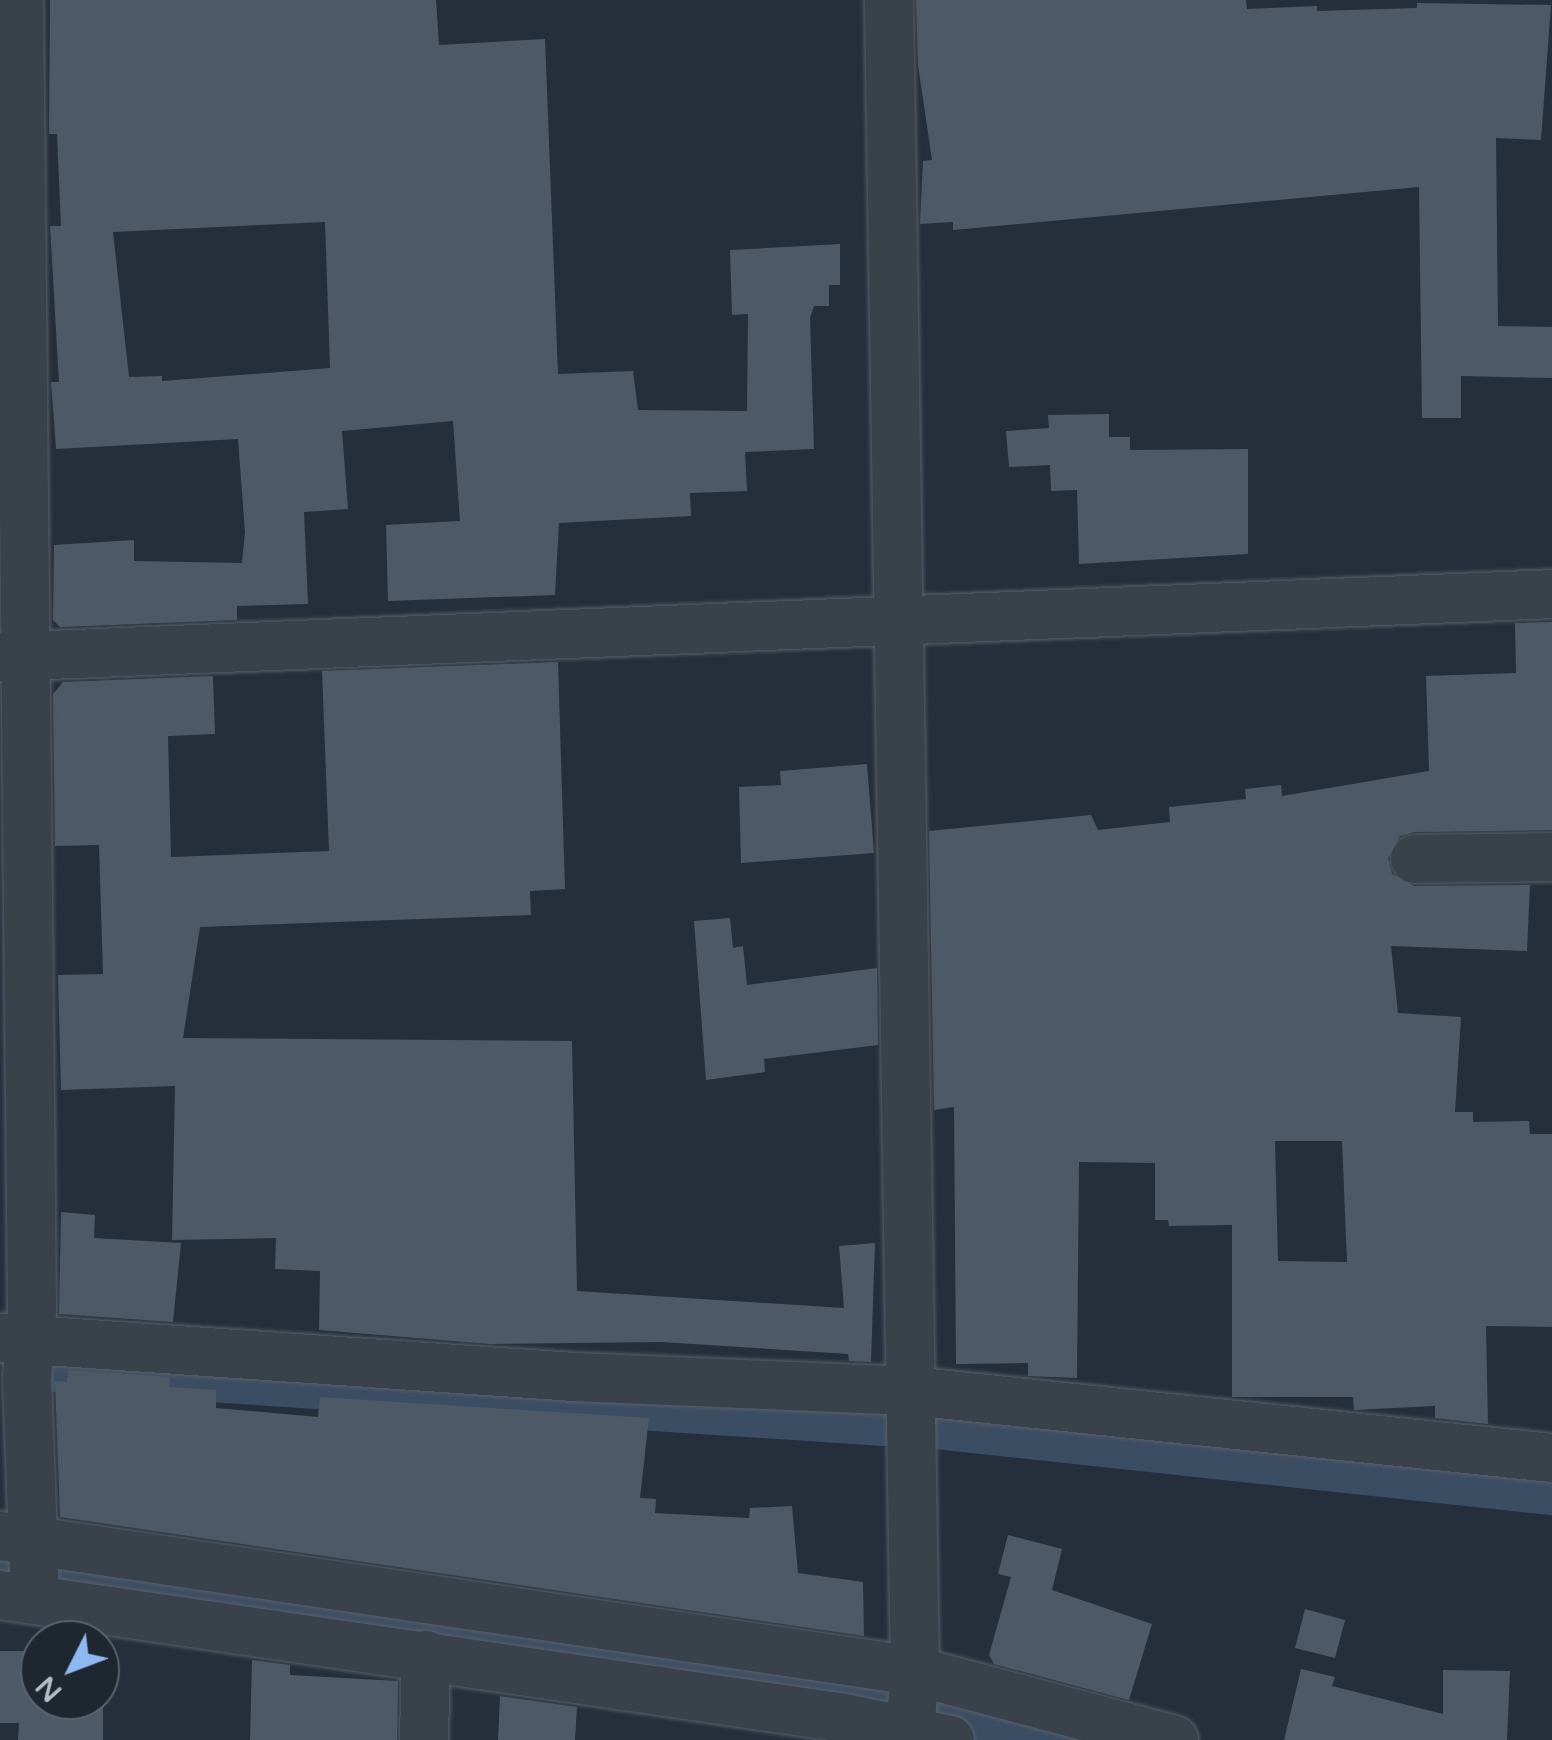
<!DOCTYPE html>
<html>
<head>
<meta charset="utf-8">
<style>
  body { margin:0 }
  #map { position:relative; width:1552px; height:1740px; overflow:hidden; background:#252f3b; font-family:"Varela Round",sans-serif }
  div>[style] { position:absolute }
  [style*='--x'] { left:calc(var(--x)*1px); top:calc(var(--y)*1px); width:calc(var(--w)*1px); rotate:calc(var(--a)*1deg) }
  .canal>* { height:48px; margin:-24px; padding:0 24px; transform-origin:24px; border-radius:24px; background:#3b4d63 }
  .building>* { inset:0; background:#4e5967 }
  .roads { filter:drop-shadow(0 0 2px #575f69) drop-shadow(0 0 2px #575f69) }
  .minor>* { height:48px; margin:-24px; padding:0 24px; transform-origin:24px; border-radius:24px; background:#39414b }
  span { translate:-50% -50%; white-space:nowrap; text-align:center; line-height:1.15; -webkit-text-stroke:8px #1e2630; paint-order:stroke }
  .north { position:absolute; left:20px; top:1620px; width:100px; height:100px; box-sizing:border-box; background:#1e2630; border:2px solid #5a626c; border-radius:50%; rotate:228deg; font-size:28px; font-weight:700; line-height:40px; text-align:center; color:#b4bcc7 }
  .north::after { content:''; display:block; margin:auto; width:35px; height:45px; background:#8fb7f1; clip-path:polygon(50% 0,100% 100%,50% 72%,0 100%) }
</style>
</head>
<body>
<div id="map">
  <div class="canal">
    <i style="--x:56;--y:1368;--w:830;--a:3.73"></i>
    <i style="--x:935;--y:1425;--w:621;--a:6.11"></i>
    <i style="--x:0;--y:1565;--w:948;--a:8.62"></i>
    <i style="--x:937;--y:1707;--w:133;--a:14.3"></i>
  </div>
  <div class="building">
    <i style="clip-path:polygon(evenodd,50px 0,436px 0,439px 45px,545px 39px,558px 374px,633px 371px,638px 410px,747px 411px,748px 314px,732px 315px,730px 250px,840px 244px,840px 285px,829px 285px,829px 306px,814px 306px,810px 318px,814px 449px,745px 452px,747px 491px,690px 493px,691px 516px,559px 523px,555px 595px,388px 601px,386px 525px,460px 521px,453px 421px,342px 431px,348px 509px,304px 512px,308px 604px,237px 606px,237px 620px,60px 627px,53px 620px,54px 545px,134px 540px,134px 561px,242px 563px,245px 532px,238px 439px,56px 449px,51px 382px,59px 382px,50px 226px,61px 226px,57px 134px,49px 134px,50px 0,325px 222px,330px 368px,162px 381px,162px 376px,129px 377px,113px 232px,325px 222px)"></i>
    <i style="clip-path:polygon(916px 0,1246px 0,1247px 9px,1317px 6px,1317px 11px,1417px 8px,1417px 3px,1551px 5px,1541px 140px,1496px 138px,1498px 326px,1552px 327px,1552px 378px,1461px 376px,1461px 418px,1422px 418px,1419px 187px,953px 230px,953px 222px,920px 224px,923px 161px,932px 160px,918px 65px)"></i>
    <i style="clip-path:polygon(1109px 414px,1109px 437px,1130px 437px,1130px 450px,1248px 449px,1248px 554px,1079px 564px,1077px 490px,1051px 491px,1050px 465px,1009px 467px,1006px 431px,1049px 428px,1048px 415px)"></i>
    <i style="clip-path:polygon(evenodd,1552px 622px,1552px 830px,1414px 832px,1400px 836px,1388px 858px,1392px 874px,1414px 886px,1530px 885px,1527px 951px,1391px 946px,1398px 1013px,1461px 1017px,1455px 1112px,1473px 1112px,1473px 1122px,1529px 1121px,1530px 1134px,1552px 1134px,1552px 1327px,1486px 1326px,1488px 1424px,1435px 1418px,1435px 1406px,1354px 1410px,1353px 1397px,1232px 1397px,1232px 1225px,1169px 1226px,1168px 1220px,1155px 1220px,1155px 1163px,1079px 1162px,1077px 1378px,1028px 1376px,1028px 1363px,956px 1364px,954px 1107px,934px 1110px,929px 831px,1091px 815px,1098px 830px,1170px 822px,1169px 807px,1246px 799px,1245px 789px,1281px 785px,1282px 796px,1429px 771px,1426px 676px,1516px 673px,1515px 623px,1552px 622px,1275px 1141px,1342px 1141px,1347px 1262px,1278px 1261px,1275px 1141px)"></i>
    <i style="clip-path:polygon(558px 662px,565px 889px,530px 891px,531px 915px,200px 927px,183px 1038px,572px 1041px,577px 1291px,844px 1308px,839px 1246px,875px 1243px,871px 1362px,849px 1361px,848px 1354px,661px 1342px,490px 1344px,319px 1330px,320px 1271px,275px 1269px,276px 1238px,172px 1240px,175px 1086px,61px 1090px,58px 975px,103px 974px,99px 845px,55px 846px,53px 694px,63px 682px,213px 676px,215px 734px,168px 736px,171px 857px,329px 851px,322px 671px)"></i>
    <i style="clip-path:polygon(867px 764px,874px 853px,741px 863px,739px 787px,781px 785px,780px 771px)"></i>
    <i style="clip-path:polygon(730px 918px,733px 948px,743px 946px,747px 985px,877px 968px,878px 1045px,764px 1059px,765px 1072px,706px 1080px,694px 921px)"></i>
    <i style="clip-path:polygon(61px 1212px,95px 1215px,94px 1238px,181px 1243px,173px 1322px,59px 1314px)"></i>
    <i style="clip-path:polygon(68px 1370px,170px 1377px,169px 1387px,216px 1390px,216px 1408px,318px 1417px,320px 1397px,649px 1418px,640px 1498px,656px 1499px,655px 1513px,749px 1518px,750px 1508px,792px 1506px,798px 1573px,863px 1582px,864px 1636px,60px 1517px,55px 1381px,67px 1382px)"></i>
    <i style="clip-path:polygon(1008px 1535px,1062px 1549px,1052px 1590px,1152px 1624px,1129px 1700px,994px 1664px,989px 1655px,1011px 1577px,998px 1574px)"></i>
    <i style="clip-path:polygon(1305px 1609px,1345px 1620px,1335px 1658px,1295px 1648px)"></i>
    <i style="clip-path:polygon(0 1651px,40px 1651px,40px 1700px,100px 1700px,103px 1659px,103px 1740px,18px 1740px,19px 1723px,0 1723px)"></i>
    <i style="clip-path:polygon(252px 1660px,290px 1665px,290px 1675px,398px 1681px,397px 1740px,250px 1740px)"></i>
    <i style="clip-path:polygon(1301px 1669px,1335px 1677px,1332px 1686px,1443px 1714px,1443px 1670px,1510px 1671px,1507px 1740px,1284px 1740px)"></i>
    <i style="clip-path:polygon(500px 1696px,577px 1707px,575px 1740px,498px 1740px)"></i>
  </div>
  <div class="roads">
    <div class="minor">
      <i style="--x:19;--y:0;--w:1310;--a:89.43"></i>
      <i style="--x:32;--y:1310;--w:68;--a:94.2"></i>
      <i style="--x:27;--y:1378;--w:222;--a:87.9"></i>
      <i style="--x:889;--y:0;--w:1671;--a:89.11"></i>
      <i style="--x:915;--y:1671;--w:60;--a:94.8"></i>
      <i style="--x:0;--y:657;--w:1553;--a:-2.32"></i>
      <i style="--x:1415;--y:859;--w:137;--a:-0.8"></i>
      <i style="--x:1;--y:1338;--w:575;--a:3.89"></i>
      <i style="--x:575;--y:1377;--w:336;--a:2.4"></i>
      <i style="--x:911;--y:1391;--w:644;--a:5.97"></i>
      <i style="--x:0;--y:1536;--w:925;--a:8.39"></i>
      <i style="--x:915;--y:1671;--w:268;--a:14.9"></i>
      <i style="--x:0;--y:1595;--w:853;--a:8.29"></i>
      <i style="--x:844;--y:1718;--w:108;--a:11.7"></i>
      <i style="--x:424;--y:1740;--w:85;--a:-88.7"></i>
    </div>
  </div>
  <div class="north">N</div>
</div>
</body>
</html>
